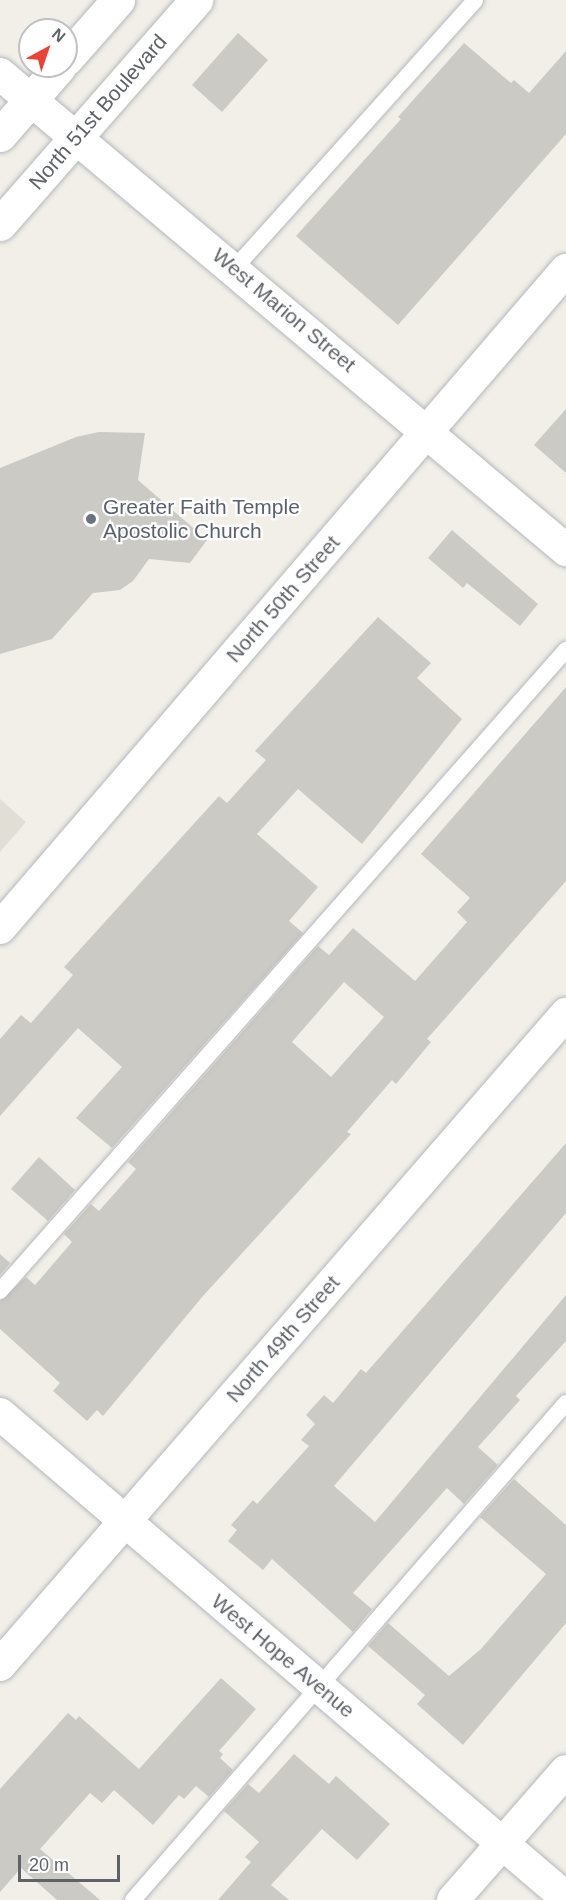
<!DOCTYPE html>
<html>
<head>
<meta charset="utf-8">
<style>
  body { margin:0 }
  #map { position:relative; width:566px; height:1900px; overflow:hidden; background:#f1efe8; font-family:Arial,sans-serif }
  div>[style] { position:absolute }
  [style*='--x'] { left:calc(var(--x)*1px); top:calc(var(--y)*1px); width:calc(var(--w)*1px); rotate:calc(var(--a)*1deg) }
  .education>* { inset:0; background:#e1ded6 }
  .building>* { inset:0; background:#cccac5 }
  .roads { filter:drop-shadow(0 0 2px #b5b8bc) drop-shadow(0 0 2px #b5b8bc) }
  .service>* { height:16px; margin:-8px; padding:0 8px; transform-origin:8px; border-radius:8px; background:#fff }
  .minor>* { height:32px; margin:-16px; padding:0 16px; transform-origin:16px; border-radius:16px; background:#fff }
  .tertiary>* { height:33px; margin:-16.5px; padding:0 16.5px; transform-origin:16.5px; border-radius:16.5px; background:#fff }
  .dots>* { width:16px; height:16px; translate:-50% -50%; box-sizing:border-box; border:3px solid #fff; border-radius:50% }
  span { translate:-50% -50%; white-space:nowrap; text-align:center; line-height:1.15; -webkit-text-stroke:4.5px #fff; paint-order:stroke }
  .street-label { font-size:21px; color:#5f6368 }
  .worship-label { font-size:21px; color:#5b616d }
  .left { translate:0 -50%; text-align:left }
  .north { position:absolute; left:18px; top:18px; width:60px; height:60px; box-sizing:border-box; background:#fff; border:2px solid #bfc1c3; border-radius:50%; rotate:40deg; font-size:16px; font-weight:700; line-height:24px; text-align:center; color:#5f6368 }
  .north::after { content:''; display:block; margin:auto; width:21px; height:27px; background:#ea4335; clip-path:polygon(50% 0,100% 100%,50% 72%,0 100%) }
  .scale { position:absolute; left:18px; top:1855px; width:102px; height:27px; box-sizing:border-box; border:3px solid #5f6368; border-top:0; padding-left:8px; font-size:18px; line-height:21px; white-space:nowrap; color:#5f6368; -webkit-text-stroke:4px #fff; paint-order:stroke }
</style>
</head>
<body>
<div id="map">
  <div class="education">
    <i style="clip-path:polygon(0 799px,26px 822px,0 852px)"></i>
  </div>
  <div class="building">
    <i style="clip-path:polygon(238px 33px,268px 60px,222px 112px,192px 85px)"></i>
    <i style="clip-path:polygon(464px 43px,511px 83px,514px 80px,529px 93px,566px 51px,566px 134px,398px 325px,296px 236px,401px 119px,398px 117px)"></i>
    <i style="clip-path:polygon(566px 409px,566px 473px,534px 445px)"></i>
    <i style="clip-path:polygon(99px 432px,145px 433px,138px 480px,207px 540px,190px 563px,149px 559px,133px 581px,120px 590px,93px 593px,52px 639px,0 654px,0 468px,76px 437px)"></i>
    <i style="clip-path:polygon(452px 530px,538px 604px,520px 626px,467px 583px,463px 588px,428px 558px)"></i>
    <i style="clip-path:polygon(378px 617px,431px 663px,417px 678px,462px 719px,362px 844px,298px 789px,257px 834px,318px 887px,289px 921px,303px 933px,112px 1148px,76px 1118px,122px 1067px,78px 1028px,0 1116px,0 1039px,21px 1015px,31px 1023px,73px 975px,64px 967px,219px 796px,227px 803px,266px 760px,255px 751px)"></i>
    <i style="clip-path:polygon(evenodd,566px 687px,566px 881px,427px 1039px,431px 1042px,396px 1084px,392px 1080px,347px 1132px,351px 1134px,203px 1296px,103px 1416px,97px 1410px,87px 1421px,53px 1391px,60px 1383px,0 1329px,0 1301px,26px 1277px,35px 1285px,72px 1242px,64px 1234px,91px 1204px,99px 1211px,136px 1169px,128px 1162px,318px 946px,329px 955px,353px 928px,415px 981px,467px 922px,457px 912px,470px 898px,421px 854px,566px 687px,344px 982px,384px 1017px,331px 1077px,292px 1042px,344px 982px)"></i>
    <i style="clip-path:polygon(566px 1143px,566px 1213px,334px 1486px,375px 1522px,566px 1295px,566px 1341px,516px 1396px,520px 1400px,478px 1447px,498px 1465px,464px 1504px,447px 1488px,353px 1593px,372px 1609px,353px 1632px,272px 1559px,263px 1570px,228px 1541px,237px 1530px,231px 1525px,253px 1500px,257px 1504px,309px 1446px,301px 1440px,315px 1424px,306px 1415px,324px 1395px,333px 1403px,361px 1369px,366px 1373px)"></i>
    <i style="clip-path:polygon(39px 1157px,75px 1190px,48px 1221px,11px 1189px)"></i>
    <i style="clip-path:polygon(0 1254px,10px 1263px,0 1275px)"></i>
    <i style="clip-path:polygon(514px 1479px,566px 1525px,566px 1623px,463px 1745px,417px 1704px,425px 1695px,368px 1646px,388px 1623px,449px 1676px,481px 1649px,546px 1574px,480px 1517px)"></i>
    <i style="clip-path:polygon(221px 1678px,256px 1709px,219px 1751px,223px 1754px,220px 1758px,233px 1770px,209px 1797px,196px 1786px,184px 1799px,179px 1795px,153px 1825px,114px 1790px,102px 1803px,90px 1793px,40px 1849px,100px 1900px,57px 1900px,21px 1868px,0 1892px,0 1789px,68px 1713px,76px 1720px,79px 1716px,139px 1769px)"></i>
    <i style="clip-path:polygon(294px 1754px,329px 1784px,336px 1776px,390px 1824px,357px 1860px,322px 1829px,271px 1885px,289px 1900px,218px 1900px,251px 1862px,245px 1857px,259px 1842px,224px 1811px,248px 1784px,259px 1793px)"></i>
  </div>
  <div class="roads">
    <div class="service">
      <i style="--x:234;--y:269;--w:361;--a:-48.1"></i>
      <i style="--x:0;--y:1291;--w:855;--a:-48.56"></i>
      <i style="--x:133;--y:1900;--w:659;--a:-48.94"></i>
    </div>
    <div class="minor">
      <i style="--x:0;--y:74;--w:740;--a:40.06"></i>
      <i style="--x:0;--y:928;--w:868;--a:-49.3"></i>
      <i style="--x:0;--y:1414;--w:745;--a:40.53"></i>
      <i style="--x:0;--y:1665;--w:863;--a:-49"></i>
      <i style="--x:453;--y:1900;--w:171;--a:-48.8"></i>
    </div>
    <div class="tertiary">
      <i style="--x:66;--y:59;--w:79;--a:-48.6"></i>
      <i style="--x:0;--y:135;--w:91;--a:-49"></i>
      <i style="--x:0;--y:224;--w:298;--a:-48.8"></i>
    </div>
  </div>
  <div class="dots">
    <i style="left:91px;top:519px;background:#6b7280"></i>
  </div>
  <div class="street-label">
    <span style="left:98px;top:112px;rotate:-49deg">North 51st Boulevard</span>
    <span style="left:284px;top:310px;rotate:40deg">West Marion Street</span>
    <span style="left:283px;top:599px;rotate:-49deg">North 50th Street</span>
    <span style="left:283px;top:1339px;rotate:-49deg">North 49th Street</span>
    <span style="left:283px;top:1656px;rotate:40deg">West Hope Avenue</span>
  </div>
  <div class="worship-label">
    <span class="left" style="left:103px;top:519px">Greater Faith Temple<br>Apostolic Church</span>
  </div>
  <div class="north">N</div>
  <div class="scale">20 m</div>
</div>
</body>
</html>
